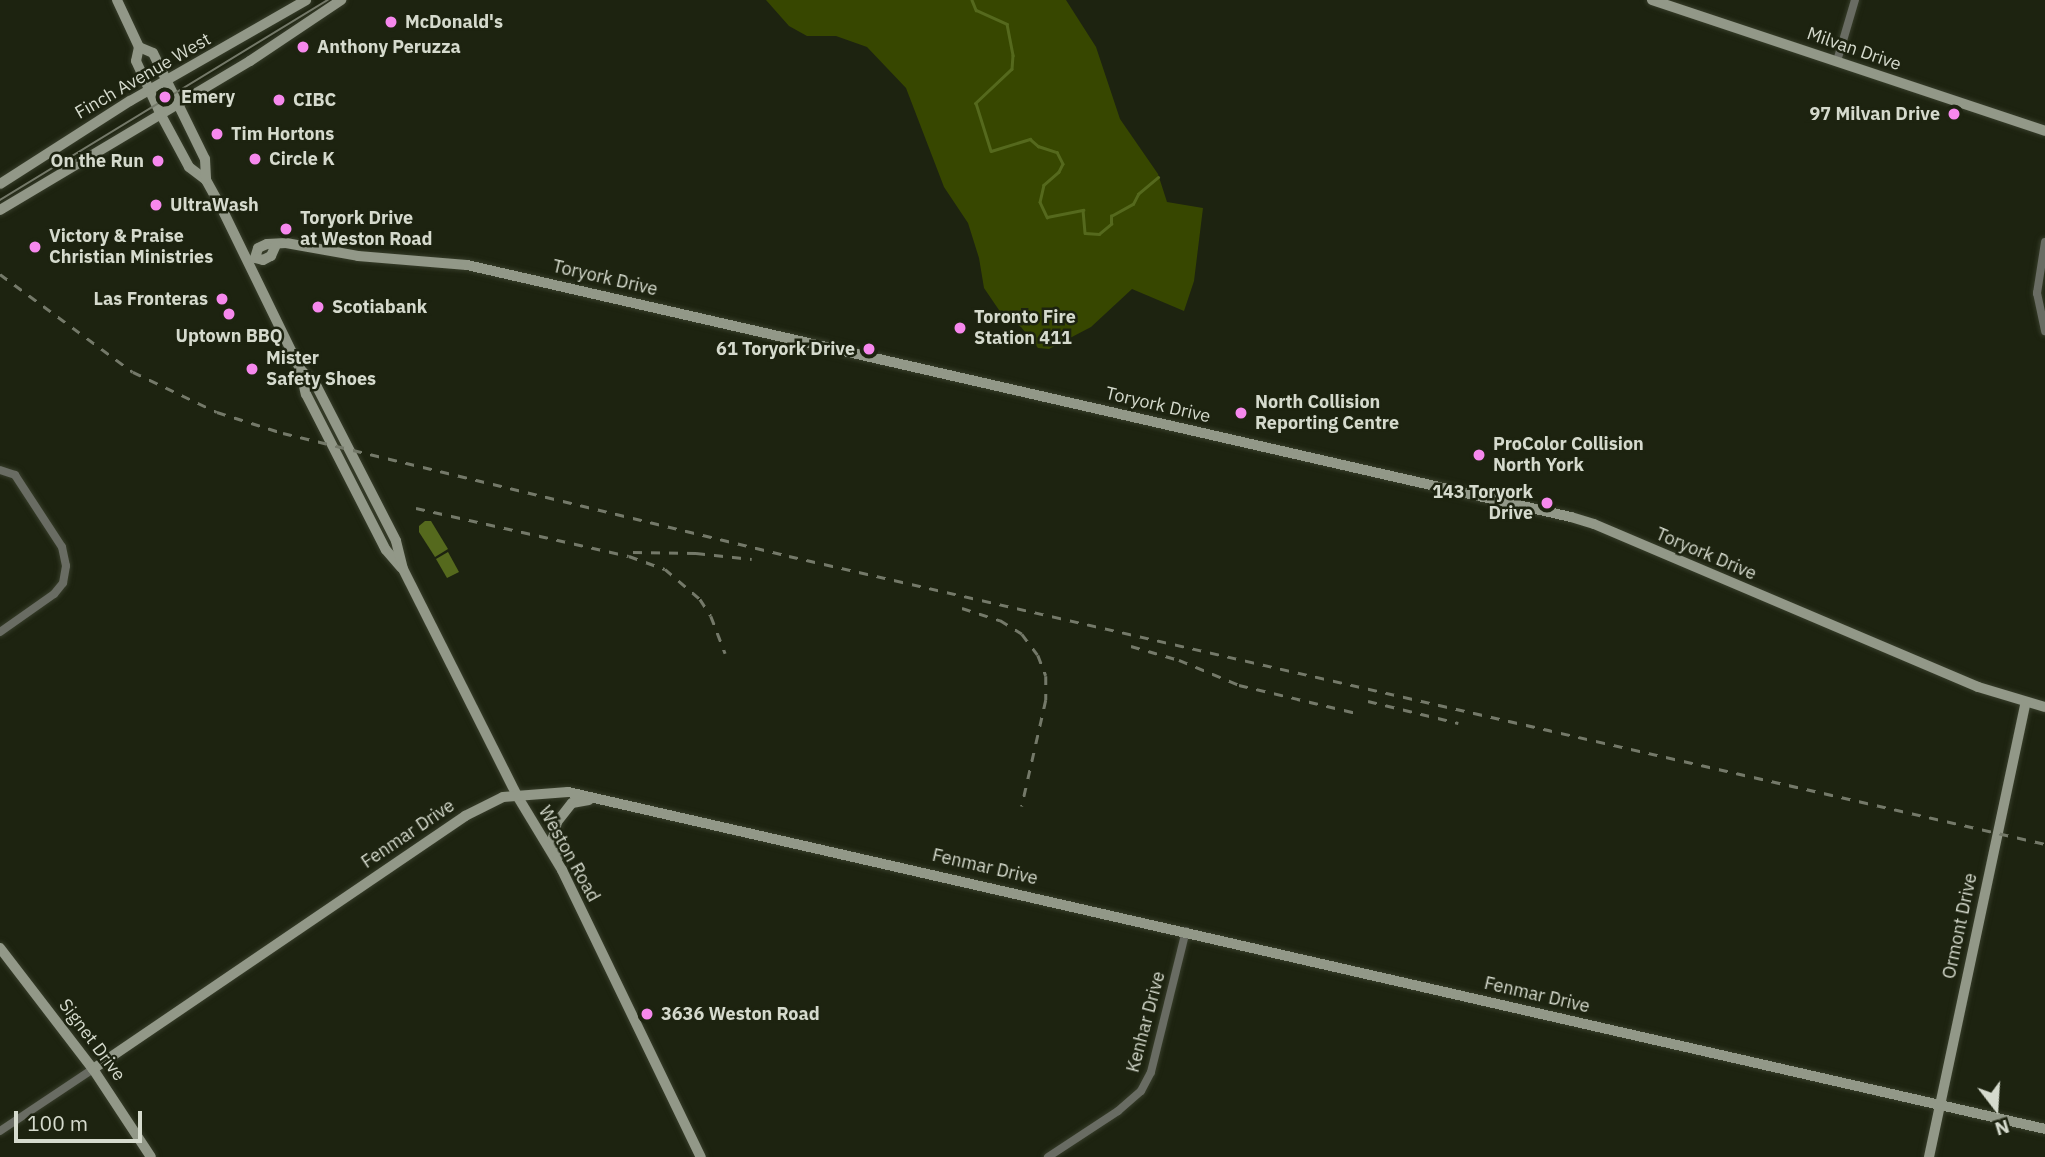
<!DOCTYPE html>
<html>
<head>
<meta charset="utf-8">
<style>
  body { margin:0 }
  #map { position:relative; width:2045px; height:1157px; overflow:hidden; background:#1d2310; font-family:"IBM Plex Sans",sans-serif }
  div>[style] { position:absolute }
  [style*='--x'] { left:calc(var(--x)*1px); top:calc(var(--y)*1px); width:calc(var(--w)*1px); rotate:calc(var(--a)*1deg) }
  .green>* { inset:0; background:#374700 }
  .water>* { inset:0; background:#55691d }
  .stream>* { height:2.5px; margin:-1.25px; padding:0 1.25px; transform-origin:1.25px; border-radius:1.25px; background:#55691d }
  .roads { filter:drop-shadow(0 0 2px #373d2a) drop-shadow(0 0 2px #373d2a) }
  .street>* { height:8px; margin:-4px; padding:0 4px; transform-origin:4px; border-radius:4px; background:#696c63 }
  .secondary>* { height:10px; margin:-5px; padding:0 5px; transform-origin:5px; border-radius:5px; background:#929888 }
  .tram>* { height:2px; margin:-1px; padding:0 1px; transform-origin:1px; border-radius:1px; background:#747969 }
  .rail>* { height:2.5px; margin-top:-1.25px; transform-origin:0; background:repeating-linear-gradient(90deg,#747969 0 9px,transparent 0 18px) }
  .dots>* { width:19px; height:19px; translate:-50% -50%; box-sizing:border-box; border:4px solid #1d2310; border-radius:50% }
  span { translate:-50% -50%; white-space:nowrap; text-align:center; line-height:1.15; -webkit-text-stroke:5px #1d2310; paint-order:stroke }
  .poi-label { font-size:18px; color:#d5dacd; font-weight:700 }
  .left { translate:0 -50%; text-align:left }
  .right { translate:-100% -50%; text-align:right }
  .street-label { font-size:18px; color:#d5dacd }
  .north { position:absolute; left:1961px; top:1073px; width:70px; height:70px; -webkit-text-stroke:5px #1d2310; paint-order:stroke; rotate:163deg; font-size:19px; font-weight:700; line-height:28px; text-align:center; color:#d5dacd }
  .north::after { content:''; display:block; margin:auto; width:24px; height:32px; background:#d5dacd; clip-path:polygon(50% 0,100% 100%,50% 72%,0 100%) }
  .scale { position:absolute; left:14px; top:1111px; width:128px; height:32px; box-sizing:border-box; border:4px solid #d5dacd; border-top:0; padding-left:9px; font-size:21px; line-height:24px; white-space:nowrap; color:#d5dacd; -webkit-text-stroke:5px #1d2310; paint-order:stroke }
</style>
</head>
<body>
<div id="map">
  <div class="green">
    <i style="clip-path:polygon(766px 0,1066px 0,1096px 47px,1120px 119px,1158px 174px,1167px 202px,1203px 208px,1194px 281px,1184px 311px,1132px 289px,1091px 327px,1049px 349px,1038px 348px,1021px 327px,1001px 313px,984px 288px,979px 258px,968px 223px,944px 187px,906px 88px,867px 47px,836px 36px,807px 36px,789px 26px)"></i>
  </div>
  <div class="water">
    <i style="clip-path:polygon(425px 521px,431px 521px,448px 549px,435px 557px,419px 532px,419px 526px)"></i>
    <i style="clip-path:polygon(448px 552px,459px 572px,447px 578px,436px 559px)"></i>
  </div>
  <div class="stream">
    <i style="--x:972;--y:0;--w:11;--a:68"></i>
    <i style="--x:976;--y:10;--w:34;--a:24"></i>
    <i style="--x:1007;--y:24;--w:32;--a:79"></i>
    <i style="--x:1013;--y:55;--w:14;--a:94"></i>
    <i style="--x:1012;--y:69;--w:50;--a:136.6"></i>
    <i style="--x:976;--y:103;--w:50;--a:72.6"></i>
    <i style="--x:991;--y:151;--w:41;--a:-17.1"></i>
    <i style="--x:1030;--y:139;--w:11;--a:41"></i>
    <i style="--x:1038;--y:146;--w:20;--a:18"></i>
    <i style="--x:1057;--y:152;--w:13;--a:63"></i>
    <i style="--x:1063;--y:164;--w:9;--a:117"></i>
    <i style="--x:1059;--y:172;--w:20;--a:139"></i>
    <i style="--x:1044;--y:185;--w:17;--a:103"></i>
    <i style="--x:1040;--y:202;--w:17;--a:65"></i>
    <i style="--x:1047;--y:217;--w:37;--a:-11"></i>
    <i style="--x:1083;--y:210;--w:23;--a:85"></i>
    <i style="--x:1085;--y:233;--w:14;--a:4"></i>
    <i style="--x:1099;--y:234;--w:16;--a:-40"></i>
    <i style="--x:1111;--y:224;--w:8;--a:-90"></i>
    <i style="--x:1111;--y:216;--w:25;--a:-29"></i>
    <i style="--x:1133;--y:204;--w:11;--a:-63"></i>
    <i style="--x:1138;--y:194;--w:26;--a:-40"></i>
  </div>
  <div class="roads">
    <div class="street">
      <i style="--x:1837;--y:61;--w:64;--a:-73.6"></i>
      <i style="--x:2045;--y:242;--w:52;--a:98.9"></i>
      <i style="--x:2037;--y:293;--w:39;--a:78"></i>
      <i style="--x:0;--y:470;--w:16;--a:18"></i>
      <i style="--x:15;--y:475;--w:86;--a:56.9"></i>
      <i style="--x:62;--y:547;--w:19;--a:78"></i>
      <i style="--x:66;--y:566;--w:17;--a:100"></i>
      <i style="--x:63;--y:583;--w:14;--a:129"></i>
      <i style="--x:54;--y:594;--w:66;--a:144.9"></i>
      <i style="--x:0;--y:1131;--w:112;--a:-33.7"></i>
      <i style="--x:1048;--y:1157;--w:84;--a:-33.3"></i>
      <i style="--x:1118;--y:1111;--w:30;--a:-41"></i>
      <i style="--x:1141;--y:1091;--w:21;--a:-62"></i>
      <i style="--x:1151;--y:1072;--w:145;--a:-76.1"></i>
    </div>
    <div class="secondary">
      <i style="--x:117;--y:0;--w:52;--a:64.9"></i>
      <i style="--x:139;--y:47;--w:14;--a:102"></i>
      <i style="--x:136;--y:61;--w:60;--a:65.2"></i>
      <i style="--x:161;--y:115;--w:59;--a:61.7"></i>
      <i style="--x:189;--y:167;--w:21;--a:37"></i>
      <i style="--x:206;--y:180;--w:38;--a:61"></i>
      <i style="--x:224;--y:213;--w:174;--a:64"></i>
      <i style="--x:300;--y:369;--w:26;--a:77"></i>
      <i style="--x:306;--y:394;--w:175;--a:62.9"></i>
      <i style="--x:386;--y:550;--w:23;--a:49"></i>
      <i style="--x:1652;--y:0;--w:414;--a:18.4"></i>
      <i style="--x:139;--y:47;--w:15;--a:23"></i>
      <i style="--x:153;--y:53;--w:118;--a:63.9"></i>
      <i style="--x:205;--y:159;--w:21;--a:87"></i>
      <i style="--x:0;--y:184;--w:154;--a:-32.6"></i>
      <i style="--x:130;--y:101;--w:203;--a:-29.8"></i>
      <i style="--x:0;--y:210;--w:291;--a:-30.8"></i>
      <i style="--x:250;--y:61;--w:110;--a:-33.8"></i>
      <i style="--x:255;--y:258;--w:10;--a:-73"></i>
      <i style="--x:258;--y:248;--w:10;--a:-24"></i>
      <i style="--x:267;--y:244;--w:19;--a:-3"></i>
      <i style="--x:286;--y:243;--w:73;--a:10.2"></i>
      <i style="--x:358;--y:256;--w:109;--a:4.7"></i>
      <i style="--x:467;--y:265;--w:1132;--a:12.86"></i>
      <i style="--x:1571;--y:517;--w:24;--a:17"></i>
      <i style="--x:1594;--y:524;--w:417;--a:23"></i>
      <i style="--x:1978;--y:687;--w:70;--a:16.6"></i>
      <i style="--x:255;--y:258;--w:8;--a:14"></i>
      <i style="--x:263;--y:260;--w:9;--a:-27"></i>
      <i style="--x:271;--y:256;--w:12;--a:-66"></i>
      <i style="--x:300;--y:369;--w:25;--a:47"></i>
      <i style="--x:317;--y:387;--w:173;--a:62.8"></i>
      <i style="--x:396;--y:541;--w:29;--a:76"></i>
      <i style="--x:403;--y:569;--w:252;--a:63.3"></i>
      <i style="--x:516;--y:794;--w:89;--a:58.8"></i>
      <i style="--x:562;--y:870;--w:319;--a:64.2"></i>
      <i style="--x:558;--y:857;--w:20;--a:-105"></i>
      <i style="--x:553;--y:838;--w:16;--a:-76"></i>
      <i style="--x:557;--y:822;--w:24;--a:-52"></i>
      <i style="--x:572;--y:803;--w:17;--a:-10"></i>
      <i style="--x:0;--y:948;--w:153;--a:52.5"></i>
      <i style="--x:93;--y:1069;--w:105;--a:56.6"></i>
      <i style="--x:93;--y:1069;--w:450;--a:-34.2"></i>
      <i style="--x:465;--y:816;--w:42;--a:-26.6"></i>
      <i style="--x:503;--y:797;--w:65;--a:-4.4"></i>
      <i style="--x:568;--y:792;--w:1515;--a:12.85"></i>
      <i style="--x:1929;--y:1157;--w:465;--a:-78"></i>
    </div>
  </div>
  <div class="tram">
    <i style="--x:0;--y:200;--w:384;--a:-31.4"></i>
  </div>
  <div class="rail">
    <i style="--x:0;--y:274;--w:165;--a:36.4"></i>
    <i style="--x:133;--y:372;--w:93;--a:25.5"></i>
    <i style="--x:217;--y:412;--w:69;--a:17.7"></i>
    <i style="--x:283;--y:433;--w:521;--a:13.66"></i>
    <i style="--x:789;--y:556;--w:1289;--a:12.91"></i>
    <i style="--x:416;--y:508;--w:218;--a:12.7"></i>
    <i style="--x:629;--y:556;--w:38;--a:20"></i>
    <i style="--x:665;--y:569;--w:46;--a:40.6"></i>
    <i style="--x:700;--y:599;--w:20;--a:57"></i>
    <i style="--x:711;--y:616;--w:40;--a:69"></i>
    <i style="--x:633;--y:552;--w:63;--a:0.9"></i>
    <i style="--x:696;--y:553;--w:56;--a:6.1"></i>
    <i style="--x:962;--y:608;--w:40;--a:18"></i>
    <i style="--x:1000;--y:620;--w:26;--a:32"></i>
    <i style="--x:1022;--y:634;--w:26;--a:53"></i>
    <i style="--x:1038;--y:655;--w:22;--a:69"></i>
    <i style="--x:1046;--y:676;--w:24;--a:90"></i>
    <i style="--x:1046;--y:700;--w:109;--a:102.8"></i>
    <i style="--x:1131;--y:646;--w:50;--a:16.3"></i>
    <i style="--x:1179;--y:660;--w:65;--a:22.6"></i>
    <i style="--x:1239;--y:685;--w:125;--a:13.4"></i>
    <i style="--x:1368;--y:701;--w:93;--a:13.7"></i>
  </div>
  <div class="dots">
    <i style="left:391px;top:22px;background:#f688ed"></i>
    <i style="left:303px;top:47px;background:#f688ed"></i>
    <i style="left:165px;top:97px;background:#f688ed"></i>
    <i style="left:279px;top:100px;background:#f688ed"></i>
    <i style="left:1954px;top:114px;background:#f688ed"></i>
    <i style="left:217px;top:134px;background:#f688ed"></i>
    <i style="left:255px;top:159px;background:#f688ed"></i>
    <i style="left:158px;top:161px;background:#f688ed"></i>
    <i style="left:156px;top:205px;background:#f688ed"></i>
    <i style="left:286px;top:229px;background:#f688ed"></i>
    <i style="left:35px;top:247px;background:#f688ed"></i>
    <i style="left:222px;top:299px;background:#f688ed"></i>
    <i style="left:318px;top:307px;background:#f688ed"></i>
    <i style="left:229px;top:314px;background:#f688ed"></i>
    <i style="left:960px;top:328px;background:#f688ed"></i>
    <i style="left:869px;top:349px;background:#f688ed"></i>
    <i style="left:252px;top:369px;background:#f688ed"></i>
    <i style="left:1241px;top:413px;background:#f688ed"></i>
    <i style="left:1479px;top:455px;background:#f688ed"></i>
    <i style="left:1547px;top:503px;background:#f688ed"></i>
    <i style="left:647px;top:1014px;background:#f688ed"></i>
  </div>
  <div class="poi-label">
    <span class="left" style="left:405px;top:22px">McDonald's</span>
    <span class="left" style="left:317px;top:47px">Anthony Peruzza</span>
    <span class="left" style="left:181px;top:97px">Emery</span>
    <span class="left" style="left:293px;top:100px">CIBC</span>
    <span class="right" style="left:1940px;top:114px">97 Milvan Drive</span>
    <span class="left" style="left:231px;top:134px">Tim Hortons</span>
    <span class="left" style="left:269px;top:159px">Circle K</span>
    <span class="right" style="left:144px;top:161px">On the Run</span>
    <span class="left" style="left:170px;top:205px">UltraWash</span>
    <span class="left" style="left:300px;top:229px">Toryork Drive<br>at Weston Road</span>
    <span class="left" style="left:49px;top:247px">Victory &amp; Praise<br>Christian Ministries</span>
    <span class="right" style="left:208px;top:299px">Las Fronteras</span>
    <span class="left" style="left:332px;top:307px">Scotiabank</span>
    <span class="left" style="left:974px;top:328px">Toronto Fire<br>Station 411</span>
    <span style="left:229px;top:336px">Uptown BBQ</span>
    <span class="right" style="left:855px;top:349px">61 Toryork Drive</span>
    <span class="left" style="left:266px;top:369px">Mister<br>Safety Shoes</span>
    <span class="left" style="left:1255px;top:413px">North Collision<br>Reporting Centre</span>
    <span class="left" style="left:1493px;top:455px">ProColor Collision<br>North York</span>
    <span class="right" style="left:1533px;top:503px">143 Toryork<br>Drive</span>
    <span class="left" style="left:661px;top:1014px">3636 Weston Road</span>
  </div>
  <div class="street-label">
    <span style="left:1854px;top:49px;rotate:19deg">Milvan Drive</span>
    <span style="left:143px;top:76px;rotate:-30deg">Finch Avenue West</span>
    <span style="left:605px;top:278px;rotate:13deg">Toryork Drive</span>
    <span style="left:1158px;top:405px;rotate:13deg">Toryork Drive</span>
    <span style="left:1706px;top:554px;rotate:23deg">Toryork Drive</span>
    <span style="left:408px;top:834px;rotate:-34deg">Fenmar Drive</span>
    <span style="left:569px;top:854px;rotate:61deg">Weston Road</span>
    <span style="left:985px;top:867px;rotate:13deg">Fenmar Drive</span>
    <span style="left:1960px;top:926px;rotate:-78deg">Ormont Drive</span>
    <span style="left:1537px;top:995px;rotate:13deg">Fenmar Drive</span>
    <span style="left:1146px;top:1022px;rotate:-75deg">Kenhar Drive</span>
    <span style="left:92px;top:1040px;rotate:53deg">Signet Drive</span>
  </div>
  <div class="north">N</div>
  <div class="scale">100 m</div>
</div>
</body>
</html>
